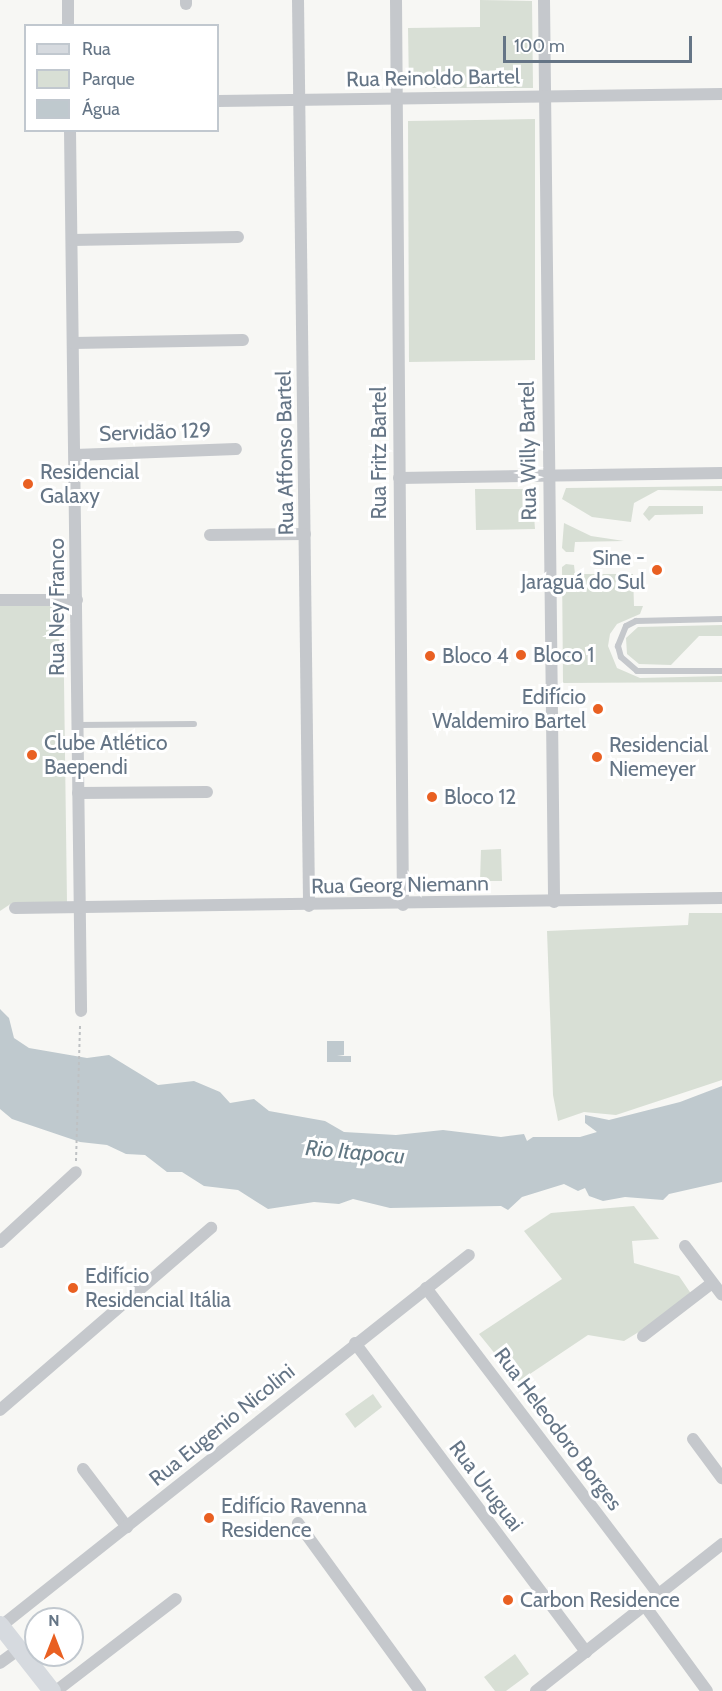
<!DOCTYPE html>
<html>
<head>
<meta charset="utf-8">
<style>
  body { margin:0 }
  #map { position:relative; width:722px; height:1691px; overflow:hidden; background:#f7f7f4; font-family:Cabin,sans-serif }
  div>[style] { position:absolute }
  [style*='--x'] { left:calc(var(--x)*1px); top:calc(var(--y)*1px); width:calc(var(--w)*1px); rotate:calc(var(--a)*1deg) }
  .green>* { inset:0; background:#d8dfd5 }
  .water>* { inset:0; background:#bfc9ce }
  .path>* { height:2px; margin-top:-1px; transform-origin:0; background:repeating-linear-gradient(90deg,#bec1c3 0 3px,transparent 0 6px) }
  .lane>* { height:6px; margin:-3px; padding:0 3px; transform-origin:3px; border-radius:3px; background:#c5c8cc }
  .street>* { height:12px; margin:-6px; padding:0 6px; transform-origin:6px; border-radius:6px; background:#c5c8cc }
  .secondary>* { height:18px; margin:-9px; padding:0 9px; transform-origin:9px; border-radius:9px; background:#d6dadf }
  .dots>* { width:16px; height:16px; translate:-50% -50%; box-sizing:border-box; border:3px solid #fff; border-radius:50% }
  span { translate:-50% -50%; white-space:nowrap; text-align:center; line-height:1.15; -webkit-text-stroke:6px #fff; paint-order:stroke }
  .street-label { font-size:21px; color:#657586 }
  .poi-label { font-size:21px; color:#657586 }
  .left { translate:0 -50%; text-align:left }
  .right { translate:-100% -50%; text-align:right }
  .water-label { font-size:22px; color:#617783; font-style:italic }
  .legend { position:absolute; left:24px; top:24px; width:195px; height:108px; box-sizing:border-box; background:#fff; border:2px solid #c1c8cf; margin:0; padding:8px 10px; list-style:none; font-size:18px; color:#657586 }
  .legend li { display:flex; align-items:center; gap:12px; height:30px }
  .legend b { width:30px; border:2px solid #c1c8cf }
  .north { position:absolute; left:24px; top:1607px; width:60px; height:60px; box-sizing:border-box; background:#fff; border:2px solid #c1c8cf; border-radius:50%; rotate:0deg; font-size:16px; font-weight:700; line-height:24px; text-align:center; color:#657586 }
  .north::after { content:''; display:block; margin:auto; width:21px; height:27px; background:#e96022; clip-path:polygon(50% 0,100% 100%,50% 72%,0 100%) }
  .scale { position:absolute; left:503px; top:36px; width:189px; height:27px; box-sizing:border-box; border:3px solid #657586; border-top:0; padding-left:8px; font-size:18px; line-height:21px; white-space:nowrap; color:#657586; -webkit-text-stroke:4px #fff; paint-order:stroke }
</style>
</head>
<body>
<div id="map">
  <div class="green">
    <i style="clip-path:polygon(480px 0,532px 1px,533px 88px,409px 88px,408px 28px,480px 27px)"></i>
    <i style="clip-path:polygon(535px 119px,535px 360px,409px 362px,408px 121px)"></i>
    <i style="clip-path:polygon(722px 486px,722px 491px,658px 490px,634px 503px,631px 522px,592px 517px,562px 499px,566px 488px)"></i>
    <i style="clip-path:polygon(475px 489px,532px 489px,535px 529px,476px 530px)"></i>
    <i style="clip-path:polygon(649px 506px,703px 506px,703px 514px,655px 515px,649px 521px,643px 514px)"></i>
    <i style="clip-path:polygon(564px 523px,591px 536px,624px 541px,575px 542px,574px 552px,566px 552px,562px 548px)"></i>
    <i style="clip-path:polygon(566px 564px,574px 565px,575px 574px,633px 574px,634px 606px,643px 606px,640px 614px,617px 624px,610px 634px,608px 646px,617px 668px,640px 678px,722px 676px,722px 682px,563px 683px,562px 567px)"></i>
    <i style="clip-path:polygon(0 604px,59px 604px,63px 607px,67px 902px,12px 903px,0 911px)"></i>
    <i style="clip-path:polygon(722px 625px,722px 636px,699px 636px,671px 665px,639px 664px,627px 654px,626px 638px,638px 627px)"></i>
    <i style="clip-path:polygon(501px 849px,502px 881px,480px 881px,481px 850px)"></i>
    <i style="clip-path:polygon(689px 913px,722px 913px,722px 1080px,616px 1115px,584px 1112px,558px 1121px,553px 1095px,547px 931px,688px 925px)"></i>
    <i style="clip-path:polygon(634px 1206px,659px 1239px,632px 1241px,634px 1263px,679px 1276px,694px 1298px,624px 1341px,588px 1335px,518px 1382px,479px 1334px,562px 1279px,524px 1231px,551px 1213px)"></i>
    <i style="clip-path:polygon(373px 1394px,382px 1407px,355px 1428px,345px 1414px)"></i>
    <i style="clip-path:polygon(515px 1654px,529px 1674px,506px 1691px,495px 1691px,484px 1677px)"></i>
  </div>
  <div class="water">
    <i style="clip-path:polygon(0 1009px,9px 1018px,14px 1038px,29px 1048px,87px 1058px,109px 1055px,158px 1085px,194px 1081px,220px 1092px,230px 1103px,254px 1099px,269px 1111px,325px 1121px,344px 1132px,396px 1135px,443px 1130px,501px 1137px,524px 1134px,527px 1141px,533px 1137px,580px 1137px,597px 1132px,585px 1123px,585px 1115px,609px 1120px,680px 1102px,722px 1086px,722px 1182px,669px 1194px,663px 1200px,625px 1197px,603px 1201px,589px 1196px,585px 1188px,578px 1191px,564px 1184px,522px 1197px,508px 1210px,501px 1206px,390px 1208px,353px 1199px,339px 1204px,314px 1202px,268px 1209px,238px 1190px,204px 1186px,182px 1172px,167px 1172px,145px 1155px,126px 1154px,107px 1145px,80px 1142px,12px 1119px,0 1109px)"></i>
    <i style="clip-path:polygon(327px 1041px,344px 1041px,344px 1055px,337px 1056px,351px 1056px,351px 1062px,327px 1062px)"></i>
  </div>
  <div class="path">
    <i style="--x:76;--y:1161;--w:138;--a:-88.3"></i>
  </div>
  <div class="lane">
    <i style="--x:722;--y:619;--w:86;--a:178.7"></i>
    <i style="--x:636;--y:621;--w:11;--a:153"></i>
    <i style="--x:626;--y:626;--w:22;--a:112"></i>
    <i style="--x:618;--y:646;--w:11;--a:75"></i>
    <i style="--x:621;--y:657;--w:21;--a:41"></i>
    <i style="--x:637;--y:671;--w:85;--a:0"></i>
    <i style="--x:78;--y:725;--w:116;--a:-0.5"></i>
  </div>
  <div class="street">
    <i style="--x:68;--y:0;--w:26;--a:90"></i>
    <i style="--x:186;--y:0;--w:4;--a:90"></i>
    <i style="--x:298;--y:0;--w:906;--a:89.3"></i>
    <i style="--x:396;--y:0;--w:905;--a:89.56"></i>
    <i style="--x:544;--y:0;--w:902;--a:89.36"></i>
    <i style="--x:218;--y:101;--w:504;--a:-0.8"></i>
    <i style="--x:70;--y:130;--w:881;--a:89.28"></i>
    <i style="--x:72;--y:240;--w:166;--a:-1"></i>
    <i style="--x:73;--y:343;--w:170;--a:-1"></i>
    <i style="--x:75;--y:455;--w:161;--a:-2.1"></i>
    <i style="--x:399;--y:478;--w:323;--a:-0.9"></i>
    <i style="--x:210;--y:535;--w:95;--a:-0.6"></i>
    <i style="--x:0;--y:600;--w:77;--a:0"></i>
    <i style="--x:78;--y:793;--w:129;--a:-0.4"></i>
    <i style="--x:15;--y:908;--w:707;--a:-0.81"></i>
    <i style="--x:0;--y:1242;--w:103;--a:-42.6"></i>
    <i style="--x:685;--y:1246;--w:61;--a:52.9"></i>
    <i style="--x:426;--y:1288;--w:385;--a:52.8"></i>
    <i style="--x:643;--y:1336;--w:87;--a:-37.5"></i>
    <i style="--x:355;--y:1343;--w:386;--a:53.2"></i>
    <i style="--x:0;--y:1410;--w:279;--a:-40.8"></i>
    <i style="--x:693;--y:1439;--w:49;--a:53.4"></i>
    <i style="--x:83;--y:1469;--w:73;--a:52.8"></i>
    <i style="--x:298;--y:1523;--w:208;--a:54"></i>
    <i style="--x:645;--y:1606;--w:105;--a:53.9"></i>
    <i style="--x:1;--y:1626;--w:597;--a:-38.41"></i>
    <i style="--x:0;--y:1663;--w:24;--a:-36"></i>
    <i style="--x:56;--y:1691;--w:151;--a:-37.5"></i>
    <i style="--x:536;--y:1691;--w:237;--a:-38.3"></i>
  </div>
  <div class="secondary">
    <i style="--x:0;--y:1625;--w:84;--a:51.8"></i>
  </div>
  <div class="dots">
    <i style="left:28px;top:484px;background:#e96022"></i>
    <i style="left:657px;top:570px;background:#e96022"></i>
    <i style="left:521px;top:655px;background:#e96022"></i>
    <i style="left:430px;top:656px;background:#e96022"></i>
    <i style="left:598px;top:709px;background:#e96022"></i>
    <i style="left:32px;top:755px;background:#e96022"></i>
    <i style="left:597px;top:757px;background:#e96022"></i>
    <i style="left:432px;top:797px;background:#e96022"></i>
    <i style="left:73px;top:1288px;background:#e96022"></i>
    <i style="left:209px;top:1518px;background:#e96022"></i>
    <i style="left:508px;top:1600px;background:#e96022"></i>
  </div>
  <div class="street-label">
    <span style="left:433px;top:78px;rotate:-1deg">Rua Reinoldo Bartel</span>
    <span style="left:155px;top:432px;rotate:-2deg">Servidão 129</span>
    <span style="left:528px;top:451px;rotate:-91deg">Rua Willy Bartel</span>
    <span style="left:285px;top:453px;rotate:-91deg">Rua Affonso Bartel</span>
    <span style="left:379px;top:453px;rotate:-90deg">Rua Fritz Bartel</span>
    <span style="left:57px;top:607px;rotate:-90deg">Rua Ney Franco</span>
    <span style="left:400px;top:885px;rotate:-1deg">Rua Georg Niemann</span>
    <span style="left:222px;top:1425px;rotate:-39deg">Rua Eugenio Nicolini</span>
    <span style="left:558px;top:1429px;rotate:53deg">Rua Heleodoro Borges</span>
    <span style="left:486px;top:1486px;rotate:53deg">Rua Uruguai</span>
  </div>
  <div class="poi-label">
    <span class="left" style="left:40px;top:484px">Residencial<br>Galaxy</span>
    <span class="right" style="left:645px;top:570px">Sine -<br>Jaraguá do Sul</span>
    <span class="left" style="left:533px;top:655px">Bloco 1</span>
    <span class="left" style="left:442px;top:656px">Bloco 4</span>
    <span class="right" style="left:586px;top:709px">Edifício<br>Waldemiro Bartel</span>
    <span class="left" style="left:44px;top:755px">Clube Atlético<br>Baependi</span>
    <span class="left" style="left:609px;top:757px">Residencial<br>Niemeyer</span>
    <span class="left" style="left:444px;top:797px">Bloco 12</span>
    <span class="left" style="left:85px;top:1288px">Edifício<br>Residencial Itália</span>
    <span class="left" style="left:221px;top:1518px">Edifício Ravenna<br>Residence</span>
    <span class="left" style="left:520px;top:1600px">Carbon Residence</span>
  </div>
  <div class="water-label">
    <span style="left:355px;top:1152px;rotate:5deg">Rio Itapocu</span>
  </div>
  <ul class="legend">
  <li><b style="height:8px;background:#d6dadf"></b>Rua</li>
  <li><b style="height:16px;background:#d8dfd5"></b>Parque</li>
  <li><b style="height:16px;background:#bfc9ce"></b>Água</li>
  </ul>
  <div class="north">N</div>
  <div class="scale">100 m</div>
</div>
</body>
</html>
